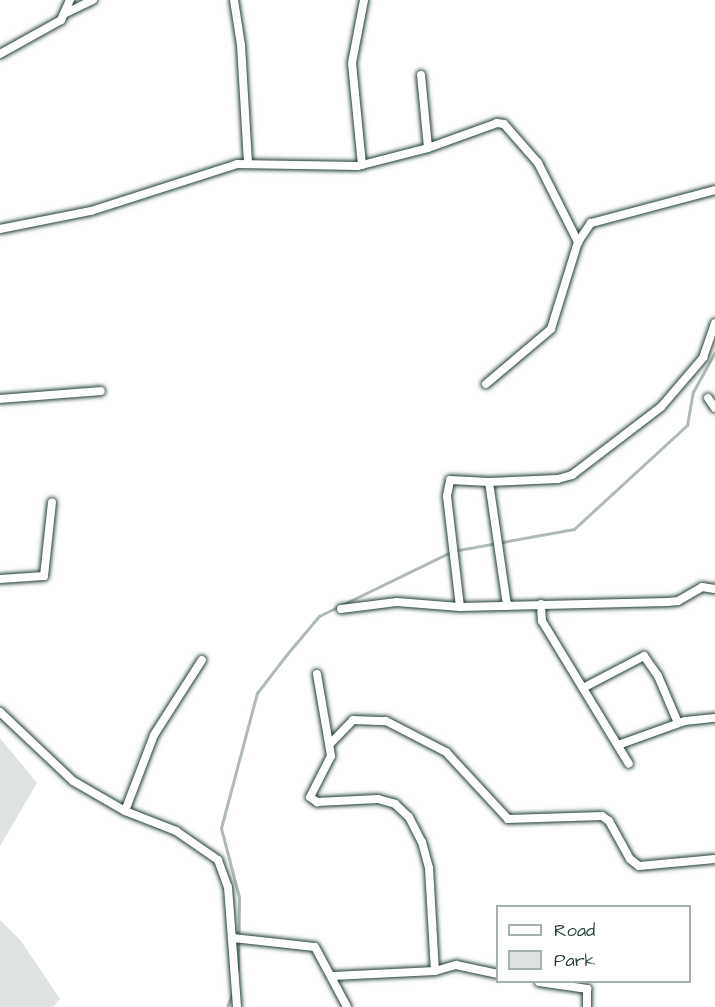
<!DOCTYPE html>
<html>
<head>
<meta charset="utf-8">
<style>
  body { margin:0 }
  #map { position:relative; width:715px; height:1007px; overflow:hidden; background:#fff; font-family:"Architects Daughter",sans-serif }
  div>[style] { position:absolute }
  [style*='--x'] { left:calc(var(--x)*1px); top:calc(var(--y)*1px); width:calc(var(--w)*1px); rotate:calc(var(--a)*1deg) }
  .green>* { inset:0; background:#dee3e2 }
  .stream>* { height:3px; margin:-1.5px; padding:0 1.5px; transform-origin:1.5px; border-radius:1.5px; background:#afbab7 }
  .roads { filter:drop-shadow(0 0 2px #1f3d34) drop-shadow(0 0 2px #1f3d34) }
  .minor>* { height:8px; margin:-4px; padding:0 4px; transform-origin:4px; border-radius:4px; background:#fff }
  span { translate:-50% -50%; white-space:nowrap; text-align:center; line-height:1.15; -webkit-text-stroke:6px #fff; paint-order:stroke }
  .legend { position:absolute; left:496px; top:905px; width:195px; height:78px; box-sizing:border-box; background:#fff; border:2px solid #a5b1ae; margin:0; padding:8px 10px; list-style:none; font-size:18px; color:#1f3d34 }
  .legend li { display:flex; align-items:center; gap:12px; height:30px }
  .legend b { width:30px; border:2px solid #a5b1ae }
</style>
</head>
<body>
<div id="map">
  <div class="green">
    <i style="clip-path:polygon(0 738px,37px 783px,0 846px)"></i>
    <i style="clip-path:polygon(0 920px,21px 941px,60px 999px,53px 1007px,0 1007px)"></i>
  </div>
  <div class="stream">
    <i style="--x:238;--y:971;--w:74;--a:-89.2"></i>
    <i style="--x:239;--y:897;--w:71;--a:-104.6"></i>
    <i style="--x:221;--y:828;--w:140;--a:-75.1"></i>
    <i style="--x:257;--y:693;--w:49;--a:-52.4"></i>
    <i style="--x:287;--y:654;--w:50;--a:-49.9"></i>
    <i style="--x:319;--y:616;--w:149;--a:-25.9"></i>
    <i style="--x:453;--y:551;--w:123;--a:-10.3"></i>
    <i style="--x:574;--y:529;--w:154;--a:-42.6"></i>
    <i style="--x:687;--y:425;--w:34;--a:-80"></i>
    <i style="--x:693;--y:392;--w:46;--a:-61.2"></i>
    <i style="--x:227;--y:1007;--w:16;--a:-68"></i>
  </div>
  <div class="roads">
    <div class="minor">
      <i style="--x:234;--y:0;--w:46;--a:81.2"></i>
      <i style="--x:241;--y:45;--w:117;--a:86.6"></i>
      <i style="--x:66;--y:13;--w:30;--a:-26"></i>
      <i style="--x:0;--y:54;--w:70;--a:-29.1"></i>
      <i style="--x:61;--y:20;--w:22;--a:-66"></i>
      <i style="--x:421;--y:75;--w:73;--a:84.5"></i>
      <i style="--x:362;--y:165;--w:102;--a:-95.6"></i>
      <i style="--x:352;--y:63;--w:64;--a:-79.2"></i>
      <i style="--x:0;--y:229;--w:93;--a:-11.2"></i>
      <i style="--x:91;--y:211;--w:153;--a:-17.8"></i>
      <i style="--x:237;--y:164;--w:121;--a:0.9"></i>
      <i style="--x:358;--y:166;--w:72;--a:-14.4"></i>
      <i style="--x:428;--y:148;--w:73;--a:-19.9"></i>
      <i style="--x:497;--y:123;--w:7;--a:8"></i>
      <i style="--x:504;--y:124;--w:52;--a:48.9"></i>
      <i style="--x:538;--y:163;--w:89;--a:63.1"></i>
      <i style="--x:486;--y:384;--w:85;--a:-40.2"></i>
      <i style="--x:551;--y:329;--w:91;--a:-72.8"></i>
      <i style="--x:578;--y:242;--w:23;--a:-56"></i>
      <i style="--x:591;--y:223;--w:128;--a:-14.9"></i>
      <i style="--x:708;--y:398;--w:12;--a:55"></i>
      <i style="--x:0;--y:399;--w:101;--a:-4.5"></i>
      <i style="--x:489;--y:482;--w:125;--a:81.7"></i>
      <i style="--x:0;--y:579;--w:44;--a:-3.9"></i>
      <i style="--x:44;--y:576;--w:74;--a:-83.8"></i>
      <i style="--x:541;--y:604;--w:17;--a:87"></i>
      <i style="--x:542;--y:621;--w:167;--a:58.7"></i>
      <i style="--x:460;--y:607;--w:112;--a:-96.7"></i>
      <i style="--x:447;--y:496;--w:16;--a:-79"></i>
      <i style="--x:450;--y:480;--w:39;--a:3"></i>
      <i style="--x:489;--y:482;--w:69;--a:-2.5"></i>
      <i style="--x:558;--y:479;--w:15;--a:-16"></i>
      <i style="--x:572;--y:475;--w:112;--a:-37.4"></i>
      <i style="--x:661;--y:407;--w:65;--a:-49.4"></i>
      <i style="--x:703;--y:358;--w:37;--a:-71"></i>
      <i style="--x:341;--y:609;--w:56;--a:-7.1"></i>
      <i style="--x:397;--y:602;--w:63;--a:4.5"></i>
      <i style="--x:460;--y:607;--w:208;--a:-1.4"></i>
      <i style="--x:668;--y:602;--w:10;--a:-6"></i>
      <i style="--x:678;--y:601;--w:28;--a:-30"></i>
      <i style="--x:702;--y:587;--w:13;--a:9"></i>
      <i style="--x:317;--y:674;--w:83;--a:80.3"></i>
      <i style="--x:331;--y:756;--w:46;--a:117.1"></i>
      <i style="--x:310;--y:797;--w:9;--a:36"></i>
      <i style="--x:317;--y:802;--w:61;--a:-2.8"></i>
      <i style="--x:378;--y:799;--w:18;--a:16"></i>
      <i style="--x:395;--y:804;--w:19;--a:43"></i>
      <i style="--x:409;--y:817;--w:28;--a:63"></i>
      <i style="--x:422;--y:842;--w:27;--a:75"></i>
      <i style="--x:429;--y:868;--w:103;--a:86.7"></i>
      <i style="--x:583;--y:688;--w:69;--a:-27.7"></i>
      <i style="--x:644;--y:656;--w:24;--a:55"></i>
      <i style="--x:658;--y:676;--w:51;--a:66.9"></i>
      <i style="--x:0;--y:712;--w:100;--a:43.4"></i>
      <i style="--x:73;--y:781;--w:60;--a:30"></i>
      <i style="--x:125;--y:811;--w:55;--a:21.4"></i>
      <i style="--x:176;--y:831;--w:51;--a:34.6"></i>
      <i style="--x:218;--y:860;--w:29;--a:70"></i>
      <i style="--x:228;--y:887;--w:120;--a:85.7"></i>
      <i style="--x:330;--y:744;--w:33;--a:-46"></i>
      <i style="--x:353;--y:720;--w:33;--a:2"></i>
      <i style="--x:386;--y:721;--w:68;--a:27.3"></i>
      <i style="--x:446;--y:752;--w:91;--a:47.2"></i>
      <i style="--x:508;--y:819;--w:94;--a:-1.8"></i>
      <i style="--x:602;--y:816;--w:9;--a:36"></i>
      <i style="--x:609;--y:821;--w:43;--a:61.1"></i>
      <i style="--x:630;--y:859;--w:11;--a:38"></i>
      <i style="--x:639;--y:866;--w:76;--a:-5.3"></i>
      <i style="--x:618;--y:745;--w:71;--a:-19.7"></i>
      <i style="--x:685;--y:721;--w:30;--a:-6"></i>
      <i style="--x:125;--y:811;--w:81;--a:-69.1"></i>
      <i style="--x:154;--y:735;--w:89;--a:-57.4"></i>
      <i style="--x:233;--y:938;--w:82;--a:6.3"></i>
      <i style="--x:315;--y:947;--w:68;--a:61.9"></i>
      <i style="--x:333;--y:976;--w:102;--a:-2.8"></i>
      <i style="--x:435;--y:971;--w:22;--a:-16"></i>
      <i style="--x:456;--y:965;--w:43;--a:12.1"></i>
      <i style="--x:539;--y:982;--w:49;--a:8.3"></i>
      <i style="--x:587;--y:989;--w:18;--a:90"></i>
    </div>
  </div>
  <ul class="legend">
  <li><b style="height:8px;background:#fff"></b>Road</li>
  <li><b style="height:16px;background:#dee3e2"></b>Park</li>
  </ul>
</div>
</body>
</html>
